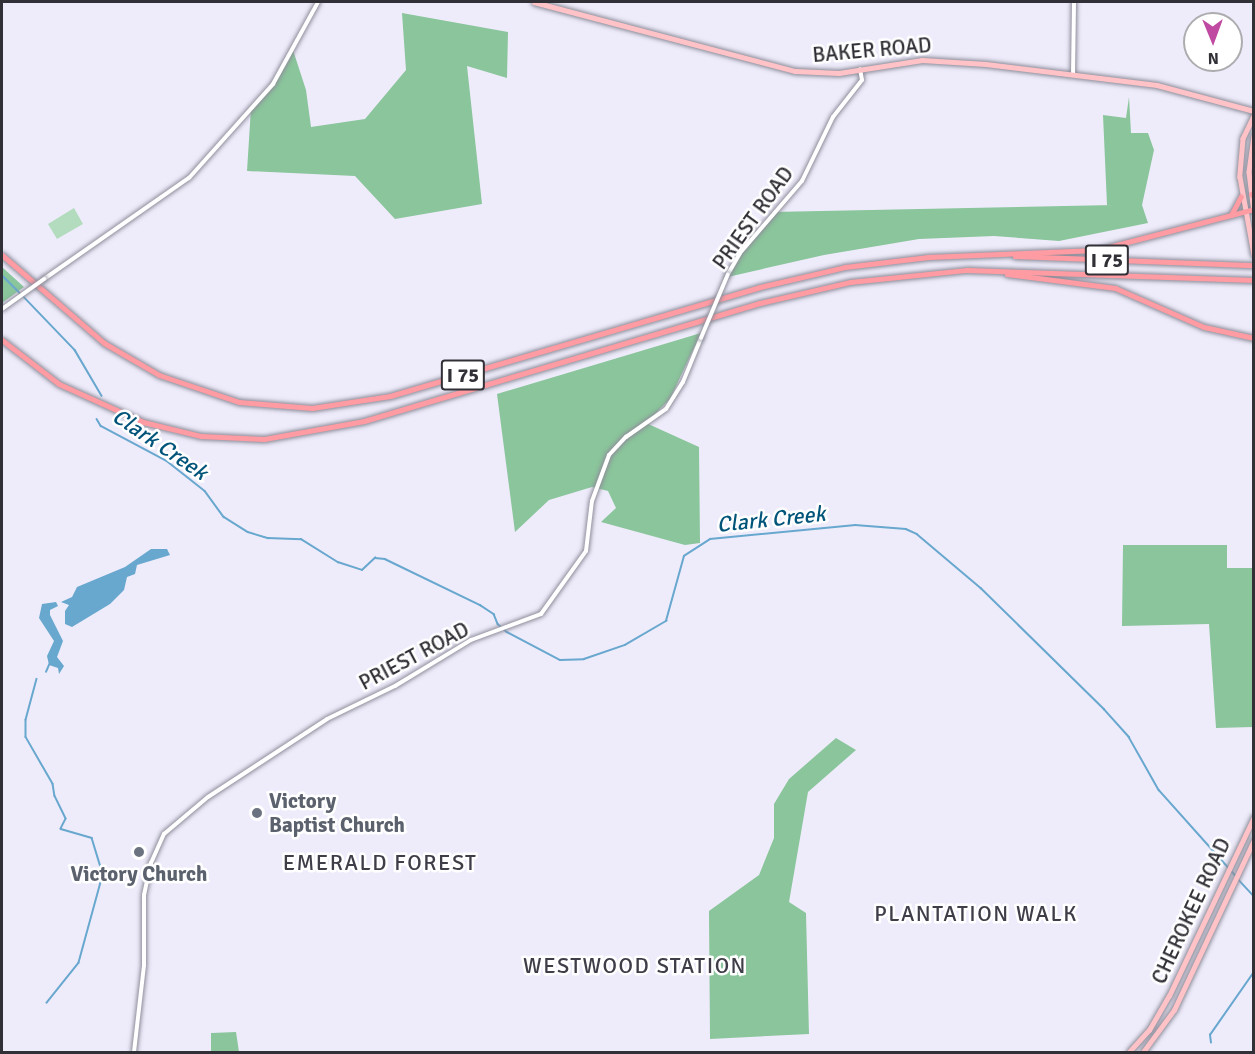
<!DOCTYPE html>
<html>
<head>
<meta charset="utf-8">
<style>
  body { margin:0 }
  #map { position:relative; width:1255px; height:1054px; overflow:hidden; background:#eeecfb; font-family:Signika,sans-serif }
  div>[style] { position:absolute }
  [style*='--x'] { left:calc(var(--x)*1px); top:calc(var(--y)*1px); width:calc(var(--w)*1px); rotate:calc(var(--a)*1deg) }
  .green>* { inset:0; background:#b2dcbd }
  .forest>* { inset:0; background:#8ac59b }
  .water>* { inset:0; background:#68a7ce }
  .stream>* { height:1.5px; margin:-0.75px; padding:0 0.75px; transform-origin:0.75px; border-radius:0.75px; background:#68a7ce }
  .roads { filter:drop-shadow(0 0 2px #8e8d9a) drop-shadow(0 0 2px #8e8d9a) }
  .minor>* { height:4px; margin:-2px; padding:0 2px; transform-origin:2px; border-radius:2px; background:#fff }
  .major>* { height:4.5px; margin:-2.25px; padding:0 2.25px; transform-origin:2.25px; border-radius:2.25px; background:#ffc3c7 }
  .highway>* { height:5px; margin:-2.5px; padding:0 2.5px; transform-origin:2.5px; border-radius:2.5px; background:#ff9ba2 }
  .bridges { filter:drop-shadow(0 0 2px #8e8d9a) drop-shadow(0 0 2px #8e8d9a) }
  .minor-bridge>* { height:4px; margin:-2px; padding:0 2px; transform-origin:2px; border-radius:2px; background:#fff }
  .dots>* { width:16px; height:16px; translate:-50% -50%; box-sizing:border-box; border:3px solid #fff; border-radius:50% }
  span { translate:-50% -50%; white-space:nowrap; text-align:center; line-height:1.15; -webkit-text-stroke:5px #fff; paint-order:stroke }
  .shield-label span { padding:2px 4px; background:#fff; border:2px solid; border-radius:4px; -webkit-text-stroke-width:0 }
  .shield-label { font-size:20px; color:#313036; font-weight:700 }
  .street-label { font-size:21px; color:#313036 }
  .worship-label { font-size:21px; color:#5b616d; font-weight:700 }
  .left { translate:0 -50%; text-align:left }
  .water-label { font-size:22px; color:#00547a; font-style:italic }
  .neighbourhood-label { font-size:22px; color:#3e3d48; letter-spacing:1.5px }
  .frame { position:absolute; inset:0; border:3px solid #313036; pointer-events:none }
  .north { position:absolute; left:1183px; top:12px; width:60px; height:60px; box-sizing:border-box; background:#fff; border:2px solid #adacaf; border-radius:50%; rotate:179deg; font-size:16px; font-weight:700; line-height:24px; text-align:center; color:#313036 }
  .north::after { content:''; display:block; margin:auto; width:21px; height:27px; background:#c04aa1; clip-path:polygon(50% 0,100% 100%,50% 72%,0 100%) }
</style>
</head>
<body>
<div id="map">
  <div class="green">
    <i style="clip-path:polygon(74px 208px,83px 224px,57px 239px,48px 224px)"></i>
  </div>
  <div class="forest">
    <i style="clip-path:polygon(402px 13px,508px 32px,507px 78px,467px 66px,482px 204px,395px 219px,355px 176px,247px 171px,251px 108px,273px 83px,292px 47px,306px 90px,311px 127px,365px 119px,406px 70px)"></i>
    <i style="clip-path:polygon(1129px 97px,1131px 133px,1148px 133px,1154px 150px,1142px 205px,1148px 223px,1059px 241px,994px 236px,919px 239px,824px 255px,723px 278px,772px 212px,1114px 205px,1107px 205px,1103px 115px,1126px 118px)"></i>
    <i style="clip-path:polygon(2px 267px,24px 287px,2px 303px)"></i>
    <i style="clip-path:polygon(701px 333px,670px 399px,646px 423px,699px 447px,700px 543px,685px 545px,601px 522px,616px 508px,608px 491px,592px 487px,549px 500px,515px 532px,497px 394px)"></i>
    <i style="clip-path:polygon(1123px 545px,1227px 545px,1227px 568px,1253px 568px,1253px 727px,1216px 728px,1209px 624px,1122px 626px)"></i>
    <i style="clip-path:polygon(836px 738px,856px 750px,808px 792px,789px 902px,806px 913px,809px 1034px,710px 1039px,709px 911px,759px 875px,774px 838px,774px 804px,789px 779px)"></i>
    <i style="clip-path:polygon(236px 1032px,239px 1052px,211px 1052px,211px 1033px)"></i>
  </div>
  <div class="water">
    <i style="clip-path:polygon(151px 549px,167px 549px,170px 555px,137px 565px,135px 574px,127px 577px,124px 590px,110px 604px,72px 627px,65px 624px,65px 611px,69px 605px,61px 602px,72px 597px,77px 587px,125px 567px)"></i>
    <i style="clip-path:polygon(56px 602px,58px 606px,50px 610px,50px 615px,63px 641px,57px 657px,64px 666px,59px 674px,58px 668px,49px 665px,47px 656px,54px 641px,39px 618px,42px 604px)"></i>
  </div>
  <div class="stream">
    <i style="--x:2;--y:275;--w:25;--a:45"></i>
    <i style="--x:24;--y:297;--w:74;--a:46.1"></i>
    <i style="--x:75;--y:350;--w:53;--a:59.6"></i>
    <i style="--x:97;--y:419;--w:8;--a:60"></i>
    <i style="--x:101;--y:426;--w:75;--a:27.9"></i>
    <i style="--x:167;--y:461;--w:48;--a:38.3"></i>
    <i style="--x:205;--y:491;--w:32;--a:54"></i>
    <i style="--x:224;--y:517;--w:28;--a:32"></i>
    <i style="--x:248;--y:532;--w:21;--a:17"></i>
    <i style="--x:268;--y:538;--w:33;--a:2"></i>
    <i style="--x:301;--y:539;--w:44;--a:31.9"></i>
    <i style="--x:338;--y:562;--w:25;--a:18"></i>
    <i style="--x:362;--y:570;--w:18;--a:-43"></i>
    <i style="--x:375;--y:558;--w:10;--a:6"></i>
    <i style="--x:385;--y:559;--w:106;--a:25.8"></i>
    <i style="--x:480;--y:605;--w:17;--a:33"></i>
    <i style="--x:494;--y:614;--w:11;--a:68"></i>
    <i style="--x:498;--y:624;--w:12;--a:42"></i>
    <i style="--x:507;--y:632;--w:60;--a:27.8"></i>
    <i style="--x:560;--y:660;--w:24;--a:-2"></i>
    <i style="--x:584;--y:659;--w:43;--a:-18.9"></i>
    <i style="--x:625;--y:645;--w:48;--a:-30.3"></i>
    <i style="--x:666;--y:621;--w:67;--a:-74.5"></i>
    <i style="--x:684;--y:556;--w:31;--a:-33"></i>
    <i style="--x:710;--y:539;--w:146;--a:-5.5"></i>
    <i style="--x:855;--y:525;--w:51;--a:4.5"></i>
    <i style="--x:906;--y:529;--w:12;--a:24"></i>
    <i style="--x:917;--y:534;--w:84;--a:40.2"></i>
    <i style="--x:981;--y:588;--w:173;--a:44.5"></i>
    <i style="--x:1104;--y:709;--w:38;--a:48"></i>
    <i style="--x:1129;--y:737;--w:61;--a:60.5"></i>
    <i style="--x:1159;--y:790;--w:114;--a:48.2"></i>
    <i style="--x:46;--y:672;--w:8;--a:-67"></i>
    <i style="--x:37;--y:679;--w:42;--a:105"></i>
    <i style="--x:26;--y:720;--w:17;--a:90"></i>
    <i style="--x:26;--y:737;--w:54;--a:60.1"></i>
    <i style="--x:53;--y:784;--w:12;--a:81"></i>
    <i style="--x:55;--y:796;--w:25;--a:64"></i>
    <i style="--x:66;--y:819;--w:11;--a:117"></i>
    <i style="--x:61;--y:829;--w:32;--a:16"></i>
    <i style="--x:92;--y:838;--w:39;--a:73"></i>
    <i style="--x:103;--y:875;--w:91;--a:105.3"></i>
    <i style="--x:79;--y:963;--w:51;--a:128.7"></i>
    <i style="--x:1238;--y:879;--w:23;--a:47"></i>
    <i style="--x:1211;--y:1043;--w:8;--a:-97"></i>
    <i style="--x:1210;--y:1035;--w:77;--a:-55.1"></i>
  </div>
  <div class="roads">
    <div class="minor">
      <i style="--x:1073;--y:75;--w:73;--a:-89.2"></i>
      <i style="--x:728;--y:274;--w:24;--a:-60"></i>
      <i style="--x:740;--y:253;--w:95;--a:-49.3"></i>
      <i style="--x:802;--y:181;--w:71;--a:-64.2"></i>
      <i style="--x:833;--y:117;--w:47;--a:-51.9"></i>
      <i style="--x:862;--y:80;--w:11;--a:-100"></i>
      <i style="--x:44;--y:279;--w:177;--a:-34.9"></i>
      <i style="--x:189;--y:178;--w:126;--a:-48.2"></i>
      <i style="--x:273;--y:84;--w:94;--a:-61.2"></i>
      <i style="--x:134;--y:1052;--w:88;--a:-83.4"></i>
      <i style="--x:144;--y:965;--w:70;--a:-90"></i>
      <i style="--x:144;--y:895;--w:33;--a:-78"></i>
      <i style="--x:151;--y:863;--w:32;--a:-66"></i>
      <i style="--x:164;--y:834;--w:57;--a:-40.1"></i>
      <i style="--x:208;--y:797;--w:142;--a:-33.2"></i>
      <i style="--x:327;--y:719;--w:76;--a:-25.9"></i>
      <i style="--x:395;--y:686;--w:89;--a:-31.2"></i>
      <i style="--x:471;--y:640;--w:75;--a:-20.4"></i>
      <i style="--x:541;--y:614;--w:77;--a:-54.5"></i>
      <i style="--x:586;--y:551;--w:50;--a:-83.2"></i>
      <i style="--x:592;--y:501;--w:49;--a:-69.7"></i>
      <i style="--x:609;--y:455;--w:25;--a:-47"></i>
      <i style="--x:626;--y:437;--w:49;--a:-35"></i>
      <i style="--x:666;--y:409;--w:32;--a:-58"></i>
      <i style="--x:683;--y:382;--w:48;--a:-67.8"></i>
    </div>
    <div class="major">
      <i style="--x:534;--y:2;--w:270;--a:14.8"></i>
      <i style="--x:795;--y:71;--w:44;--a:2.6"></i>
      <i style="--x:839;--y:73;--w:84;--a:-8.9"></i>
      <i style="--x:922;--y:60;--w:64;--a:3.6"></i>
      <i style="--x:986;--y:64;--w:172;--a:7"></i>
      <i style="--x:1157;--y:85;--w:100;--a:15"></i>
      <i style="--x:1254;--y:116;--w:25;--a:116"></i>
      <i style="--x:1243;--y:139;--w:38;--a:95"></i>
      <i style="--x:1240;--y:177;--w:79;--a:79.8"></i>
      <i style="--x:1254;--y:136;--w:36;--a:98"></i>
      <i style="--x:1249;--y:172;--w:38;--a:83"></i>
      <i style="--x:1129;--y:1052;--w:30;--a:-48"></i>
      <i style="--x:1149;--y:1030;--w:39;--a:-60"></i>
      <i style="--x:1169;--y:996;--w:198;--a:-64.6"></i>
      <i style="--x:1143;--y:1052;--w:52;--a:-53.6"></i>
      <i style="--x:1174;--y:1010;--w:188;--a:-64.8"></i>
    </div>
    <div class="highway">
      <i style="--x:1251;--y:194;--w:4;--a:45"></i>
      <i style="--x:1231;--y:215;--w:21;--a:-62"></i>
      <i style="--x:2;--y:255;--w:135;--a:40.8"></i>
      <i style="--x:104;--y:343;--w:64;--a:30.2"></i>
      <i style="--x:159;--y:375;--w:84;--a:18.6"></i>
      <i style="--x:239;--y:402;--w:73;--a:4.7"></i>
      <i style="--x:312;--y:408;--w:79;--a:-8.7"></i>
      <i style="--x:390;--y:396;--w:386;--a:-16.4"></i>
      <i style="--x:760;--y:287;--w:87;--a:-13.2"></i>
      <i style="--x:845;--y:267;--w:84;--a:-6.9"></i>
      <i style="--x:928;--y:257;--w:169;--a:-2.4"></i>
      <i style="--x:1097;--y:250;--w:162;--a:-14.6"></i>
      <i style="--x:1015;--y:256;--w:239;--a:2.2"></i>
      <i style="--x:1007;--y:274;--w:109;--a:7.4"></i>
      <i style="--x:1115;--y:288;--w:97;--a:23.7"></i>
      <i style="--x:1204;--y:327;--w:51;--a:12.4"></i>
      <i style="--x:2;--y:340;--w:72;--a:37.7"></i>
      <i style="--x:59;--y:384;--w:92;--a:24.3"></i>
      <i style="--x:143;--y:422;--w:60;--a:13.6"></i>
      <i style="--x:201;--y:436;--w:63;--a:2.7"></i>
      <i style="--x:264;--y:439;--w:102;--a:-10.2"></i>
      <i style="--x:364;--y:421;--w:413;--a:-16.6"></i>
      <i style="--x:760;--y:303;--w:92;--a:-13.1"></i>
      <i style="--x:850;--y:282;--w:118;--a:-5.9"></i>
      <i style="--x:967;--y:270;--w:287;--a:2"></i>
    </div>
  </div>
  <div class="bridges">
    <div class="minor-bridge">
      <i style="--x:2;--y:309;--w:52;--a:-35.5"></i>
      <i style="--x:701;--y:338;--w:69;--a:-67.1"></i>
    </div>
  </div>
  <div class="dots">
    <i style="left:257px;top:813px;background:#6b7280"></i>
    <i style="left:139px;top:852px;background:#6b7280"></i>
  </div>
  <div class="shield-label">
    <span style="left:1107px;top:260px">I 75</span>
    <span style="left:463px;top:375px">I 75</span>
  </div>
  <div class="street-label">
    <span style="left:872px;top:50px;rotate:-5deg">BAKER ROAD</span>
    <span style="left:753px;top:218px;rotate:-54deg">PRIEST ROAD</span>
    <span style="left:414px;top:656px;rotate:-28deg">PRIEST ROAD</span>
    <span style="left:1191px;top:911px;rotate:-65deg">CHEROKEE ROAD</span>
  </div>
  <div class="worship-label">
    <span class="left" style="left:269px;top:813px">Victory<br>Baptist Church</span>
    <span style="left:139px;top:874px">Victory Church</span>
  </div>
  <div class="water-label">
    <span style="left:160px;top:444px;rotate:34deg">Clark Creek</span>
    <span style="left:771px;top:519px;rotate:-6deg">Clark Creek</span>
  </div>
  <div class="neighbourhood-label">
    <span style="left:380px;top:863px">EMERALD FOREST</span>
    <span style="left:976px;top:914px">PLANTATION WALK</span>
    <span style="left:635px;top:966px">WESTWOOD STATION</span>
  </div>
  <div class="frame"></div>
  <div class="north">N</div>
</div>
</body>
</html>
